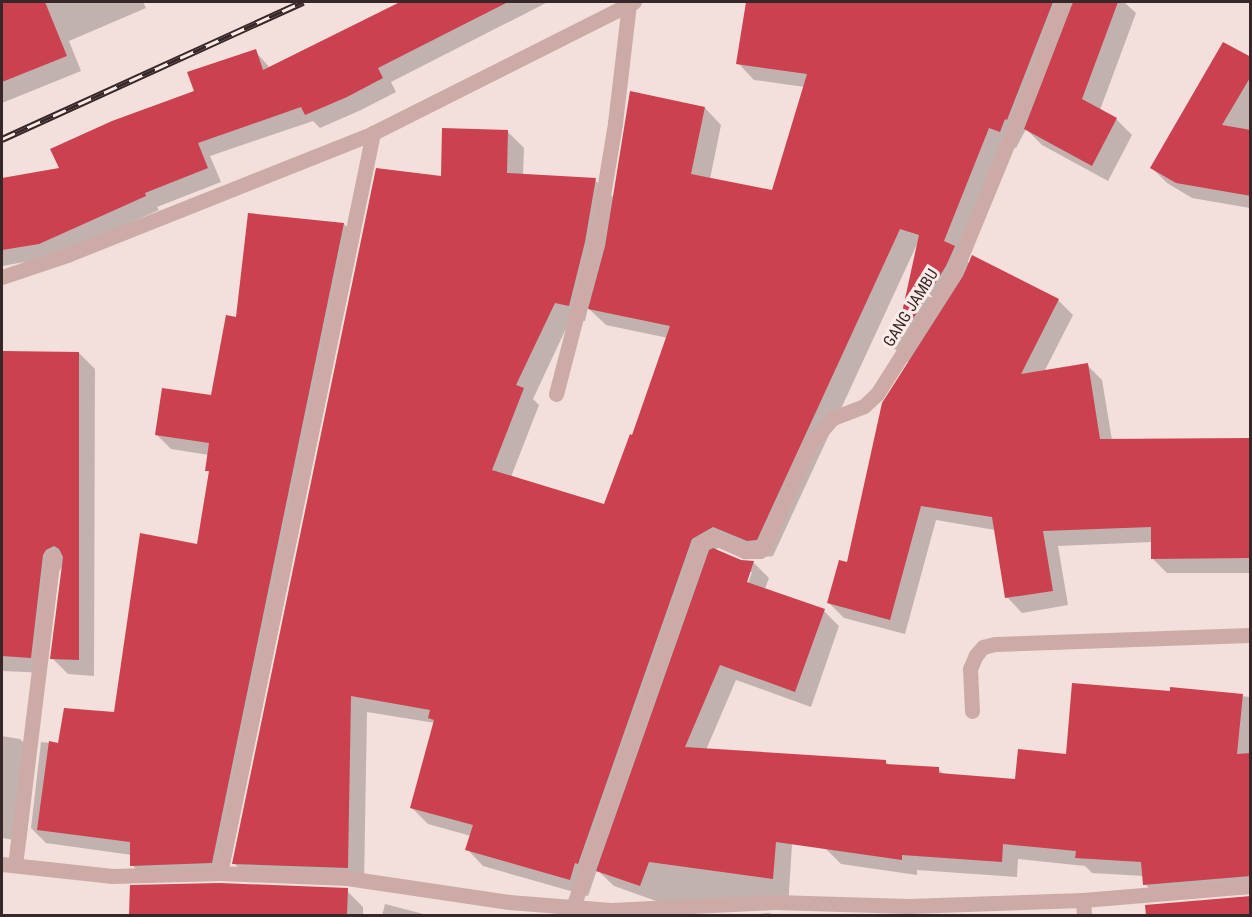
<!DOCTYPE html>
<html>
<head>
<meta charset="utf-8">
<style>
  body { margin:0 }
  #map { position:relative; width:1252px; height:917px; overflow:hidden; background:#f3dfdb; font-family:"Roboto Condensed",sans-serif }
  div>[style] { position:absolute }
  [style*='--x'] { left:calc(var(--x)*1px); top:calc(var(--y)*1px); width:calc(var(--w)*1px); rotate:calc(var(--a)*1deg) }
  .shadow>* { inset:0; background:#0003 }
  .building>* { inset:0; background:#cb414f }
  .street>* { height:15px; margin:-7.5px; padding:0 7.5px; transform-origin:7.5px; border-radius:7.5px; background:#ccaba6 }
  .rail>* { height:7px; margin-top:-3.5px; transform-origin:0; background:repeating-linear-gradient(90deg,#faebe8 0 14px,#372728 0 28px); box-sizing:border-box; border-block:2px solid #372728 }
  span { translate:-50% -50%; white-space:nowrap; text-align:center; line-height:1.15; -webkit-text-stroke:6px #faebe8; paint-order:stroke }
  .street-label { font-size:16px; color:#372728 }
  .frame { position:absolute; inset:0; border:3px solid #372728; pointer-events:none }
</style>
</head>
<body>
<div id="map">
  <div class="shadow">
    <i style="clip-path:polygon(2px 2px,143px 2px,146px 8px,69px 41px,81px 71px,2px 103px)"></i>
    <i style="clip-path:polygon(403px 2px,548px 2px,391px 82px,396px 92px,361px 110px,320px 128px,313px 121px,210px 156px,221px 182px,157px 207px,159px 210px,54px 257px,2px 266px,2px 180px,61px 170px,195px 92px,255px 51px,270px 68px)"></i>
    <i style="clip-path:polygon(evenodd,748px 2px,1124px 2px,1136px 13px,1100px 110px,1116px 119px,1132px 135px,1108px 181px,1042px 145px,1026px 129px,1016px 148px,1006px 144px,961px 255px,970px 264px,1058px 300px,1073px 315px,1044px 372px,1087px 365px,1102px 380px,1112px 440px,1250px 440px,1250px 573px,1167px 573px,1152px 558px,1152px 542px,1058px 546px,1068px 605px,1022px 613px,1007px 597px,995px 530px,936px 520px,905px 634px,844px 618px,829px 603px,848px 563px,909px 363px,895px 349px,918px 242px,773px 556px,764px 557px,730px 543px,714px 550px,741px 561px,753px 562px,769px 578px,765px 589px,824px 611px,839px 626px,811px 707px,736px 680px,706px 750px,886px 762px,889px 765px,938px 769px,945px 775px,1017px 780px,1068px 755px,1171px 693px,1172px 689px,1250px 697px,1250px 894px,1161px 900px,1145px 884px,1144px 876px,1092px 873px,1085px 866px,1018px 859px,1017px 877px,917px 870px,917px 875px,841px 864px,825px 848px,793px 829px,788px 908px,687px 912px,614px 886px,597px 870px,588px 896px,483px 866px,467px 849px,471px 836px,428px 824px,412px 808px,435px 723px,367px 712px,364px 884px,250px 879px,234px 863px,442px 178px,507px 131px,524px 148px,523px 175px,595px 180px,614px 198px,705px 108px,721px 125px,710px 179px,773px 192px,805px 87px,754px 80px,738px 63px,748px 2px,588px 308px,606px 325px,668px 338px,633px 437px,605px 506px,511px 477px,539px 405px,533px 399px,571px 318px,585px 321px,588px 308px,748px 2px,749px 572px,752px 572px,746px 589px,743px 588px,749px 572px)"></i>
    <i style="clip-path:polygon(1250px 59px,1250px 208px,1192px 198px,1167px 183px,1152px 168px)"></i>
    <i style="clip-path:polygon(249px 214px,344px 224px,359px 239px,227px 878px,147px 880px,132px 865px,132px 855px,46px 843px,31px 828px,41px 742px,59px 744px,115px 713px,199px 546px,210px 473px,207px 470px,209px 455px,171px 449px,156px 434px,213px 397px,237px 319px)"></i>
    <i style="clip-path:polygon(2px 353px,79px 353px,95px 369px,94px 676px,68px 674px,52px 658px,63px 566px,59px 571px,46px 673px,3px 671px,2px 694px)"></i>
    <i style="clip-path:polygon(2px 736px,20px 739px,36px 755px,26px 842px,2px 838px)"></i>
    <i style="clip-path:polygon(131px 887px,345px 889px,363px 907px,363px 916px,131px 916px)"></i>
    <i style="clip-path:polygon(1250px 897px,1250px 916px,1148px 916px,1147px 906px)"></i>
    <i style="clip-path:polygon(385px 904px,431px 916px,382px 916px)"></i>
    <i style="clip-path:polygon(770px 913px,772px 916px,729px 916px)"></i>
  </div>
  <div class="building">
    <i style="clip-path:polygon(2px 2px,45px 2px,67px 56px,2px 82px)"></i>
    <i style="clip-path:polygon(400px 2px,508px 2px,378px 68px,383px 78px,347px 97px,305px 115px,301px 107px,198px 143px,208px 168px,145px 193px,146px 196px,39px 244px,2px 250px,2px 178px,59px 168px,50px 149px,112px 121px,194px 91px,187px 72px,256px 49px,263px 70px)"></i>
    <i style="clip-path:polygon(746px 2px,1053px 2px,1007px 120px,1005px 119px,1000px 132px,989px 128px,944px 241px,955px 246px,946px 266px,894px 349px,919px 235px,900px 229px,757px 540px,747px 541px,713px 527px,692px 539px,578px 864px,575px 863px,570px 880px,465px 850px,473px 825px,410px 808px,434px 720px,428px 718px,430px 710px,351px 696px,348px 868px,232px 864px,376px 168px,441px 176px,442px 128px,508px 130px,507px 173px,596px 178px,585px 242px,569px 306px,555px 303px,516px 385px,524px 388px,492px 470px,604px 504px,630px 434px,632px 435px,670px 326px,588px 309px,605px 246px,630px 91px,705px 107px,691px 174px,772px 190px,807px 74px,736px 64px)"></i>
    <i style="clip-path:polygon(1073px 2px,1118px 2px,1082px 99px,1117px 118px,1092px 166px,1024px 129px)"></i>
    <i style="clip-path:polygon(1223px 42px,1251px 57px,1251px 76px,1222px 125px,1251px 130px,1251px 196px,1176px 183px,1150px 168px)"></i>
    <i style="clip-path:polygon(248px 213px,344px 223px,212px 863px,130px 866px,130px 842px,37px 830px,49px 741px,58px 743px,64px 708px,114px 712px,140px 533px,197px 544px,209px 471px,205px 471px,209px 443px,155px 435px,162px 388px,211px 395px,226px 315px,236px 317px)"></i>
    <i style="clip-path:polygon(972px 255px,1059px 299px,1021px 374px,1088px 363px,1100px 439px,1251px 438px,1251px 558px,1151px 559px,1151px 527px,1043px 531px,1053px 591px,1005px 598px,992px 517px,921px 506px,890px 620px,827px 603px,839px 560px,847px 562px,882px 403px,963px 276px)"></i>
    <i style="clip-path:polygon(2px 351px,79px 352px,79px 660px,50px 659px,63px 557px,59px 549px,54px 546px,46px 550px,43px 555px,31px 658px,2px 656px)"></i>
    <i style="clip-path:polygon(713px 548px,741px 560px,754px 561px,747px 582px,825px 609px,795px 692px,720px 665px,685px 747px,886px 760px,886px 764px,939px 767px,939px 773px,1015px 779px,1018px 749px,1066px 754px,1072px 683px,1170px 691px,1170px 687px,1243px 694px,1237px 754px,1251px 753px,1251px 876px,1143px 885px,1141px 862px,1075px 858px,1076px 851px,1003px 844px,1002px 862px,902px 855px,902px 860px,776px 842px,773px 879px,649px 862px,640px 886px,596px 871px,709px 550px)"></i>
    <i style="clip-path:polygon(220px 883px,348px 888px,347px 915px,129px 915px,130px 885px)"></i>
    <i style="clip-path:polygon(1251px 896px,1251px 915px,1146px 915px,1145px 905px)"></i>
  </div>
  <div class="street">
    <i style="--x:2;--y:277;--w:69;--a:-18.7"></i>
    <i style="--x:67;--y:255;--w:329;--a:-21.7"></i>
    <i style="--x:373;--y:133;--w:292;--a:-26.7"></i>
    <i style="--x:556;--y:394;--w:155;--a:-75.4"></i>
    <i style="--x:595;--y:244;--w:123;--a:-80.6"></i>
    <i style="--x:615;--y:123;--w:120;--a:-83.3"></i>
    <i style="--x:972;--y:711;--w:42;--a:-92.7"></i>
    <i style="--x:970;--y:669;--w:15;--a:-67"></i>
    <i style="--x:976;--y:655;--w:11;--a:-49"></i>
    <i style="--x:983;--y:647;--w:12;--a:-14"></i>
    <i style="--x:995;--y:644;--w:255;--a:-2"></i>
    <i style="--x:2;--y:864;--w:111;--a:6.2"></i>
    <i style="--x:112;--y:876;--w:108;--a:-1.6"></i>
    <i style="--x:220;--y:873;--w:127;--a:2.3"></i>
    <i style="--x:347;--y:878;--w:164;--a:8.4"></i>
    <i style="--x:509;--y:902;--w:102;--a:4.5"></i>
    <i style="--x:611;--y:910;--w:163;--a:-2.8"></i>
    <i style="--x:774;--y:902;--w:135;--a:1.7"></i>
    <i style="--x:909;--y:906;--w:174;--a:-2"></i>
    <i style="--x:1083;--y:900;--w:168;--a:-4.8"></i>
    <i style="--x:15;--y:865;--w:311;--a:-83"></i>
    <i style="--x:220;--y:873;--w:756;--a:-78.32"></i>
    <i style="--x:1083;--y:900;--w:16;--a:86"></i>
    <i style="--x:573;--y:907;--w:386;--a:-70.6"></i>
    <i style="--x:701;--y:543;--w:13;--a:-27"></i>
    <i style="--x:713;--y:537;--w:35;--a:24"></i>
    <i style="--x:745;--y:551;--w:15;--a:0"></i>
    <i style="--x:760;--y:551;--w:8;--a:-50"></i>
    <i style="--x:765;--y:545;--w:111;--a:-66"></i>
    <i style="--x:810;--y:444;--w:35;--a:-49"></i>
    <i style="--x:833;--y:418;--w:33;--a:-21"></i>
    <i style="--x:864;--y:406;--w:18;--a:-43"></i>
    <i style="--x:877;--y:394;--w:146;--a:-57.6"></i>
    <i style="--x:955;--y:271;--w:210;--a:-67.6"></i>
    <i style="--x:1035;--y:77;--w:80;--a:-69.5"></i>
  </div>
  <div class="rail">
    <i style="--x:2;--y:139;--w:331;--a:-24.5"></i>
  </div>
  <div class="street-label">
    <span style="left:911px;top:308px;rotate:-58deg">GANG JAMBU</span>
  </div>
  <div class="frame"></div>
</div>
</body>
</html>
